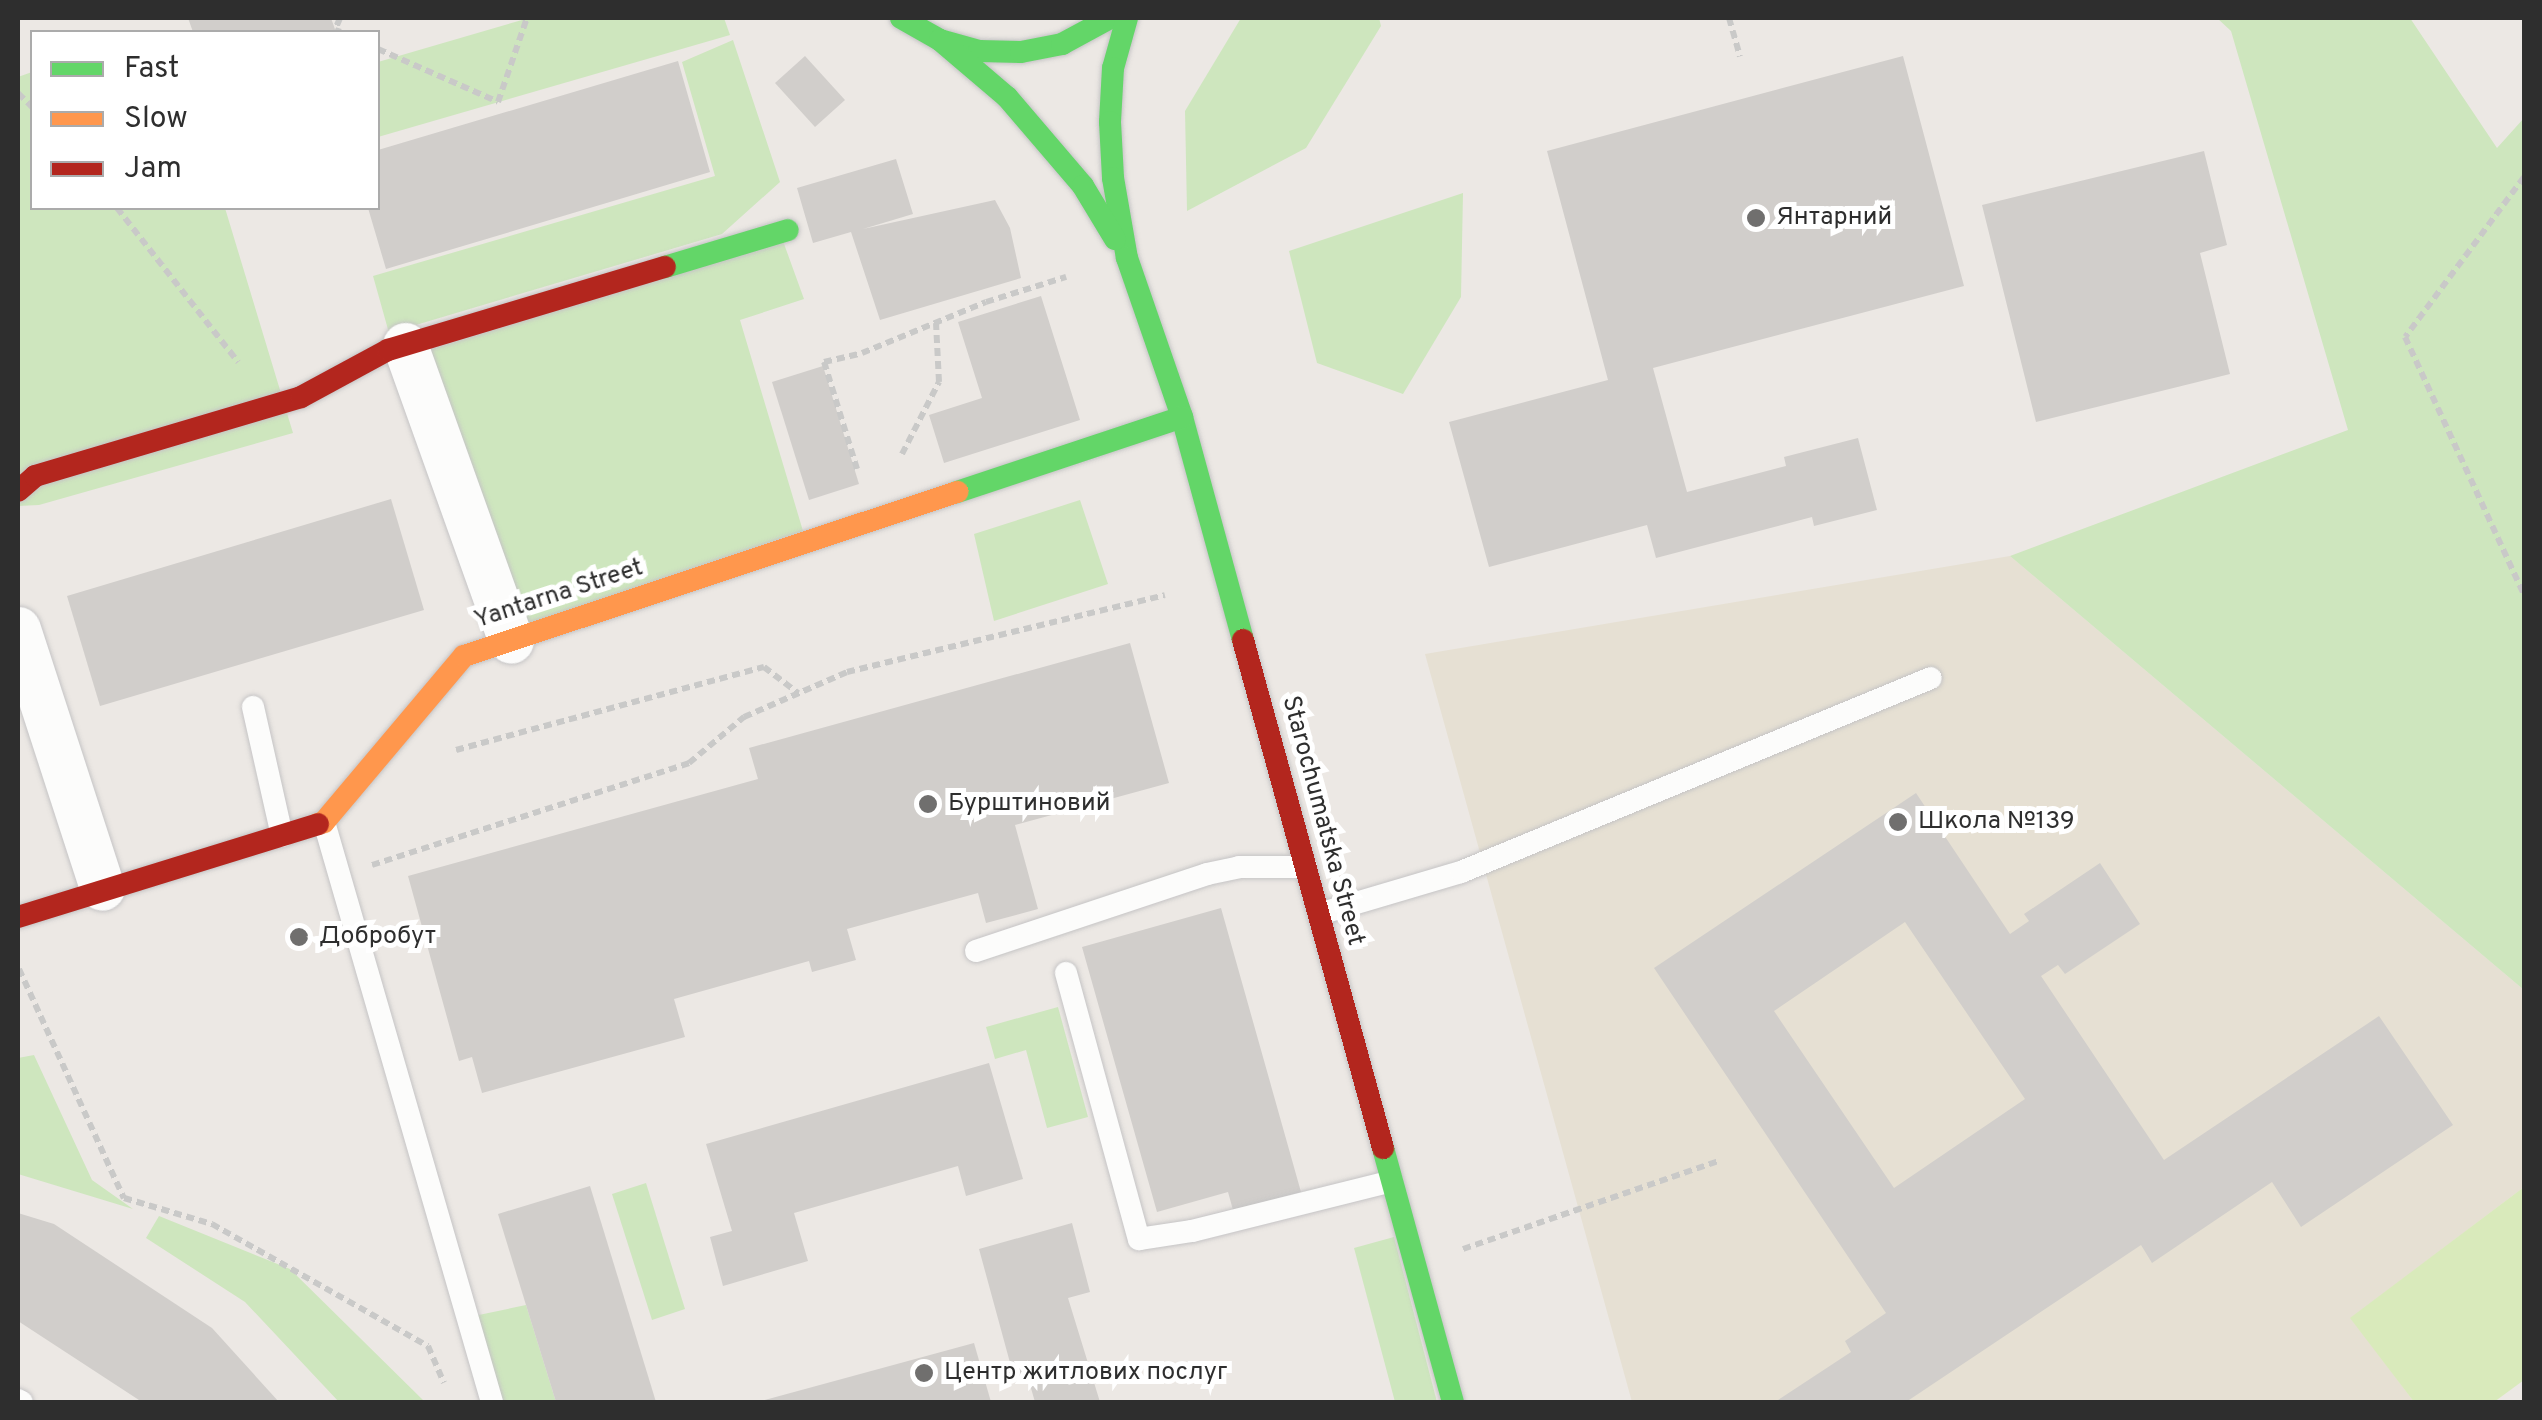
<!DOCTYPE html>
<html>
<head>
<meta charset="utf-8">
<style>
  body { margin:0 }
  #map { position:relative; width:2542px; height:1420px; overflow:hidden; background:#ece8e4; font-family:Overpass,sans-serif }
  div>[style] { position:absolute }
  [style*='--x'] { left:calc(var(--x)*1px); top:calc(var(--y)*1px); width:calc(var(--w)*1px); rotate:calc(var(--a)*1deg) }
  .education>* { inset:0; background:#e6e0d3 }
  .green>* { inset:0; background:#cee6be }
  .pitch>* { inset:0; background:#d9eabb }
  .building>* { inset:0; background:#d1cecb }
  .path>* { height:6px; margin-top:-3px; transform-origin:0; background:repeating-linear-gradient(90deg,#c9c9c8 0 8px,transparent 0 13px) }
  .roads { filter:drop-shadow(0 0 2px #c5c4c5) drop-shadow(0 0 2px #c5c4c5) }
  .lane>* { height:22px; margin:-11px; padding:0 11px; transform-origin:11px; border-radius:11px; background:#fcfcfb }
  .street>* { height:45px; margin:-22.5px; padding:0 22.5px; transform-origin:22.5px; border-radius:22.5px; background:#fcfcfb }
  .fast>* { height:22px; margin:-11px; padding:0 11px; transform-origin:11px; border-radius:11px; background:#63d668 }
  .slow>* { height:22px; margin:-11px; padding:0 11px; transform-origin:11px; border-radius:11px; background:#ff974d }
  .jam>* { height:22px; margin:-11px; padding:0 11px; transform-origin:11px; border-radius:11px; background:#b3261e }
  .dots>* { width:28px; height:28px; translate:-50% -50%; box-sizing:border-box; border:5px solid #fff; border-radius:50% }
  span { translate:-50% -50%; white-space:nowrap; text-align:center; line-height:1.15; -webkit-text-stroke:10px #fff; paint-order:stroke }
  .poi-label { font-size:25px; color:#2e2e2e }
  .left { translate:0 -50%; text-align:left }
  .street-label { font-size:25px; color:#2e2e2e }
  .frame { position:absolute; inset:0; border:20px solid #2e2e2e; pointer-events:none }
  .legend { position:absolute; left:30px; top:30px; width:350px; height:180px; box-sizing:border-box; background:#fff; border:2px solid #ababab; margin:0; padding:12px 18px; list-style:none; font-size:30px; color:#2e2e2e }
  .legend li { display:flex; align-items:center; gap:20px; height:50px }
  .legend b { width:50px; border:2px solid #ababab }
</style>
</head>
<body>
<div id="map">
  <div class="education">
    <i style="clip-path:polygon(2010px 556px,2524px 990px,2524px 1187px,2351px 1318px,2414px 1402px,1632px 1402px,1425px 654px)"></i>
  </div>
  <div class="green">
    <i style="clip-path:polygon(529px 18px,724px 18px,730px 35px,378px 137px,378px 62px)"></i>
    <i style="clip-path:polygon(1241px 18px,1379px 18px,1381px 26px,1306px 148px,1187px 211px,1185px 111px)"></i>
    <i style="clip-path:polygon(2217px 18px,2410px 18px,2497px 148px,2524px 118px,2524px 990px,2010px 556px,2348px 430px,2231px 31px)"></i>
    <i style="clip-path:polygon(733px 40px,780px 182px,722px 234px,389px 333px,373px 276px,715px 176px,682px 62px)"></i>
    <i style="clip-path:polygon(32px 72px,32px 208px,225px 208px,293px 433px,39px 505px,18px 506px,18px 77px)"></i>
    <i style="clip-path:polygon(1463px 193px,1461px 297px,1403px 394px,1317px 363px,1289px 251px)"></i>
    <i style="clip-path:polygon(783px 241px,804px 299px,740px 320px,803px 531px,521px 626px,419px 353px)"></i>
    <i style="clip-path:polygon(1080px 500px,1108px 584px,994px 621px,974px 534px)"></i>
    <i style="clip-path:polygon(1058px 1007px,1088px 1117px,1047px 1128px,1026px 1050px,995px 1059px,986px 1027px)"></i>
    <i style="clip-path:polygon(34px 1055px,92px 1180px,133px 1209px,18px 1174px,18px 1058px)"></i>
    <i style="clip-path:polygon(646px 1183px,685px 1309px,652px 1320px,612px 1194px)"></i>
    <i style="clip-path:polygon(159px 1216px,290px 1269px,425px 1402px,339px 1402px,245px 1302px,146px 1238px)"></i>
    <i style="clip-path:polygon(1394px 1237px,1437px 1402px,1395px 1402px,1354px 1248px)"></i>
    <i style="clip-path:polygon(526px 1305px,556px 1402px,498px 1402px,474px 1316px)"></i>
  </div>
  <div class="pitch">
    <i style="clip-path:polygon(2524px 1187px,2524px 1380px,2494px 1402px,2414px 1402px,2350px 1318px)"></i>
  </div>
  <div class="building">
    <i style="clip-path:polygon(188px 18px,331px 18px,336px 32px,193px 32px)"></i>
    <i style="clip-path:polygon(805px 56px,845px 100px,815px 127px,775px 83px)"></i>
    <i style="clip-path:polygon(1903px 56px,1964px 286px,1653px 368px,1687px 492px,1786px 466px,1784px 457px,1858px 438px,1877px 510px,1814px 526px,1812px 517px,1656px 558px,1647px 525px,1489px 567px,1449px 422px,1608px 380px,1547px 151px)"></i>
    <i style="clip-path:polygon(678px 61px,710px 172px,386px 269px,368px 208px,378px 208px,378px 150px)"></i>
    <i style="clip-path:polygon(2204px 151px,2227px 245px,2200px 253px,2230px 374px,2036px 422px,1982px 205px)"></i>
    <i style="clip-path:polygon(896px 159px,913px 214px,863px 229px,995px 200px,1010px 228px,1021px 278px,880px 320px,851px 232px,813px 243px,797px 188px)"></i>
    <i style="clip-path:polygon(1041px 296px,1080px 420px,944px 463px,929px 415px,982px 398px,958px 322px)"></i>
    <i style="clip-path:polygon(823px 366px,859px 484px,809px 500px,772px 382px)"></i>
    <i style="clip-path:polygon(391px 499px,424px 610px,100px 706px,67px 596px)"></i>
    <i style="clip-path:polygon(1130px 643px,1169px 783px,1015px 825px,1038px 909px,986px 923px,978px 893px,847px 929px,856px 960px,812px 972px,809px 961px,674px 999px,685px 1037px,482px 1093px,472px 1057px,459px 1061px,408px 876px,758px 779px,749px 748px)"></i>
    <i style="clip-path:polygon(evenodd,1916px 793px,2010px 934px,2029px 921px,2024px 914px,2100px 863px,2140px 924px,2065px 974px,2058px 965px,2041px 976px,2164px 1160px,2379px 1016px,2453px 1125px,2301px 1227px,2272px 1182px,2152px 1263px,2141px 1245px,1906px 1402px,1775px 1402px,1851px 1352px,1845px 1341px,1886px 1313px,1654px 968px,1916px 793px,1905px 922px,2025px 1099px,1894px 1188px,1774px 1011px,1905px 922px)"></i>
    <i style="clip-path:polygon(1221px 908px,1301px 1192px,1233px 1210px,1228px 1192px,1157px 1212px,1082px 947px)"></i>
    <i style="clip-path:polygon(989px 1063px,1023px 1179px,966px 1196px,958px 1166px,794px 1213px,808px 1261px,723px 1286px,710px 1237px,732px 1231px,706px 1144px)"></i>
    <i style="clip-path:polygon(590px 1186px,656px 1402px,556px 1402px,526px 1305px,498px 1214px)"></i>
    <i style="clip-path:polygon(18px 1213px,54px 1224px,212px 1328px,279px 1402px,142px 1402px,18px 1321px)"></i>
    <i style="clip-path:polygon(1072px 1223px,1090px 1292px,1068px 1298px,1100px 1402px,1035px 1402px,1028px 1378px,1015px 1381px,979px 1249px)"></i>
    <i style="clip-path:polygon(974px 1343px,991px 1402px,761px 1402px,761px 1401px)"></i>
  </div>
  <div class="path">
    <i style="--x:340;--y:18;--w:13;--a:113"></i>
    <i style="--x:335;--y:30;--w:6;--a:18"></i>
    <i style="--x:1729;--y:18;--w:40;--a:74"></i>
    <i style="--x:378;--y:49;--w:131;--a:23.8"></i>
    <i style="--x:498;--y:102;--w:89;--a:-71"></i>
    <i style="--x:18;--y:93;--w:20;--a:45"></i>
    <i style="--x:2524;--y:177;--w:199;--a:126.6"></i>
    <i style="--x:2405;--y:337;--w:283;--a:65.2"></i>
    <i style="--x:117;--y:208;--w:196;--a:51.8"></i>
    <i style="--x:902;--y:454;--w:81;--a:-62.8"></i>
    <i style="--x:939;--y:382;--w:59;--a:-92.9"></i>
    <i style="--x:857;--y:469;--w:112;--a:-107.1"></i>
    <i style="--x:824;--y:362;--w:39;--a:-13"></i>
    <i style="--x:862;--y:353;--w:134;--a:-22.4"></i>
    <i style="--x:986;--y:302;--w:84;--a:-17.4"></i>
    <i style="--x:456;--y:750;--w:319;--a:-15.1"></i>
    <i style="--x:764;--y:667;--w:43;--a:37.4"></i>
    <i style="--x:372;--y:865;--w:333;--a:-17.8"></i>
    <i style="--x:689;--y:763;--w:72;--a:-39.9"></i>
    <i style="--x:744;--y:717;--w:112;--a:-23.6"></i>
    <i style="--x:847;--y:672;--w:327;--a:-13.6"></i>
    <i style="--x:19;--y:969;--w:252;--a:65.4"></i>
    <i style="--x:124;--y:1198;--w:92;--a:16.5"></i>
    <i style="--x:212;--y:1224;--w:248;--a:29.5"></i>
    <i style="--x:428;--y:1346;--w:40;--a:66.6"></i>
    <i style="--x:1463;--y:1249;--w:271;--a:-19"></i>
  </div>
  <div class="roads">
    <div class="lane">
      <i style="--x:253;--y:707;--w:132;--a:77.3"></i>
      <i style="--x:324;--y:822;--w:604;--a:73.85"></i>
      <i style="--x:1319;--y:914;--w:148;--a:-16.5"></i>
      <i style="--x:1461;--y:872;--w:508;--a:-22.43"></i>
      <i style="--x:976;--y:951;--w:243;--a:-18.4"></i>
      <i style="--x:1207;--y:874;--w:33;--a:-12"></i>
      <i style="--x:1239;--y:867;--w:67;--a:0"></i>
      <i style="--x:1066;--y:973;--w:276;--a:74.7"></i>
      <i style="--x:1139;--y:1239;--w:54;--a:-8.6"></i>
      <i style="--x:1192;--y:1231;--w:206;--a:-14"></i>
      <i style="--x:18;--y:1400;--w:4;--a:27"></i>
    </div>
    <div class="street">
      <i style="--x:405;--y:345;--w:314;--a:70.3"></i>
      <i style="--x:18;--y:629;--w:272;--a:72"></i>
    </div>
    <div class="fast">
      <i style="--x:901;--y:18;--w:45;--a:29.4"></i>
      <i style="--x:940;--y:40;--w:41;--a:15.8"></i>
      <i style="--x:979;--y:51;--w:42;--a:1.4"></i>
      <i style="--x:1021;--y:52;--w:42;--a:-11"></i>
      <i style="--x:1062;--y:44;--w:55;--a:-28.4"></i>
      <i style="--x:1127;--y:18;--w:52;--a:105.6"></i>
      <i style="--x:1113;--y:68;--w:54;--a:93.2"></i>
      <i style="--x:1110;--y:122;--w:56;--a:86.9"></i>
      <i style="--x:1113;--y:178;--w:81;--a:80.1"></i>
      <i style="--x:1127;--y:258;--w:168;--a:70.9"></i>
      <i style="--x:1182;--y:417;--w:231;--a:74.7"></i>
      <i style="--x:940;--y:40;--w:88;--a:40.4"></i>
      <i style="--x:1007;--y:97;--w:117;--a:49.5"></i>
      <i style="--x:1083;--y:186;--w:62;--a:58.9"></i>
      <i style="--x:665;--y:267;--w:128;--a:-16.7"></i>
      <i style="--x:957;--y:492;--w:237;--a:-18.4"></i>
      <i style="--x:1383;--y:1148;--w:263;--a:74.6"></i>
    </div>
    <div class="slow">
      <i style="--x:318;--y:824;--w:6;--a:-18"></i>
      <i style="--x:324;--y:822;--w:217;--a:-49.9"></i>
      <i style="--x:464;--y:656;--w:520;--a:-18.4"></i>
    </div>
    <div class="jam">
      <i style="--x:18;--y:491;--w:23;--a:-41"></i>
      <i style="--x:35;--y:476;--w:277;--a:-16.5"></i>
      <i style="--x:301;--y:397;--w:99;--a:-28.4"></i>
      <i style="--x:388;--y:350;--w:289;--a:-16.7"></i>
      <i style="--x:1243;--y:640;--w:527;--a:74.59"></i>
      <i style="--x:18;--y:917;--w:314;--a:-17.2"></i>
    </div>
  </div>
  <div class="dots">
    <i style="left:1756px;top:218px;background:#706f6e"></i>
    <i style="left:928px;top:804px;background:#706f6e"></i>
    <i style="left:1898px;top:822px;background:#706f6e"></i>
    <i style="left:299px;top:937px;background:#706f6e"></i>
    <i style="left:924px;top:1373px;background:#706f6e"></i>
  </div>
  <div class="poi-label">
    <span class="left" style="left:1776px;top:218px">Янтарний</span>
    <span class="left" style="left:948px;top:804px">Бурштиновий</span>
    <span class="left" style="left:1918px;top:822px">Школа №139</span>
    <span class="left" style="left:319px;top:937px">Добробут</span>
    <span class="left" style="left:944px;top:1373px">Центр житлових послуг</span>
  </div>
  <div class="street-label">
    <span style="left:559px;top:595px;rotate:-18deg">Yantarna Street</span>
    <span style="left:1322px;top:821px;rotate:75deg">Starochumatska Street</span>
  </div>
  <div class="frame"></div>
  <ul class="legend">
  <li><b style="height:12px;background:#63d668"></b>Fast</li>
  <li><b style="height:12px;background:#ff974d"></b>Slow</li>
  <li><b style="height:12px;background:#b3261e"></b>Jam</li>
  </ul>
</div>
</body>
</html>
